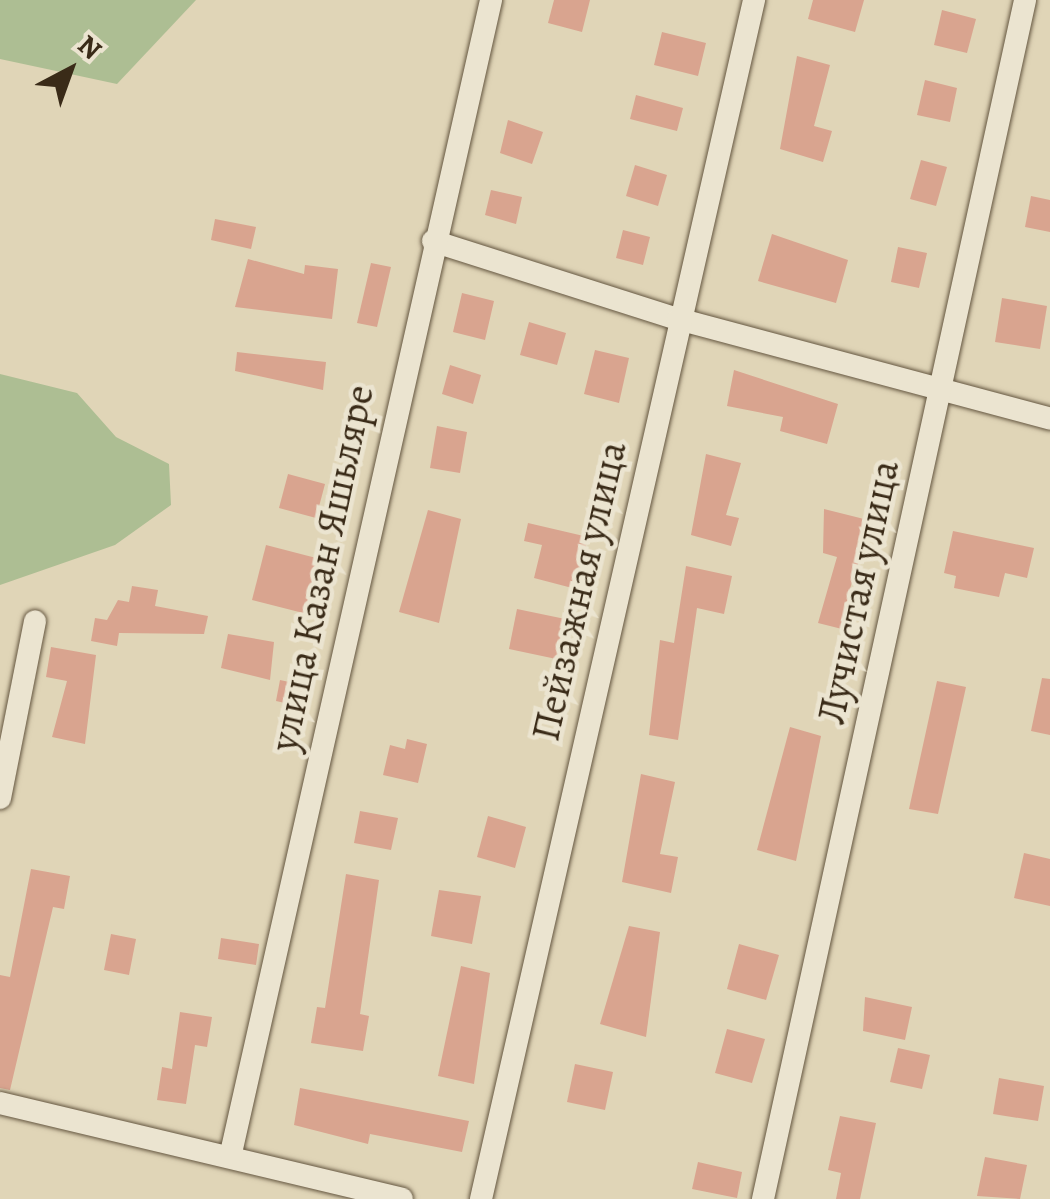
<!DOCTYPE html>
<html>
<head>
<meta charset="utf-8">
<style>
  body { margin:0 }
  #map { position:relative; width:1050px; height:1199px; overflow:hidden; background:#e0d5b7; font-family:Alegreya,serif }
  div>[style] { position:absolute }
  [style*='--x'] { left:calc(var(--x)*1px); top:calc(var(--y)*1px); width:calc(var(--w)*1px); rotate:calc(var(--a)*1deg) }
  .green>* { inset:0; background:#adbe93 }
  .building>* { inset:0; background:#d9a48f }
  .roads { filter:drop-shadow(0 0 2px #645640) drop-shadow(0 0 2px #645640) }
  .minor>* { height:22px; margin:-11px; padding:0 11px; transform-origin:11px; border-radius:11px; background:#ebe4d0 }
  span { translate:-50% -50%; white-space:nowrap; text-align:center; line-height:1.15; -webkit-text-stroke:9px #ebe4d0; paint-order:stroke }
  .street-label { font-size:40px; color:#3a2b18 }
  .north { position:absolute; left:20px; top:20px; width:100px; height:100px; -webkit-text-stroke:8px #ebe4d0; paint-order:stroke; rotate:41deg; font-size:28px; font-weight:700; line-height:40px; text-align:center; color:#3a2b18 }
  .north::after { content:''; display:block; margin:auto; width:35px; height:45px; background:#3a2b18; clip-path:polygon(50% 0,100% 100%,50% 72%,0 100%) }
</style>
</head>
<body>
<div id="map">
  <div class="green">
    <i style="clip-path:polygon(0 0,196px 0,117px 84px,0 59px)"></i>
    <i style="clip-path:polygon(0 374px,77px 393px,116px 437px,169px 464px,171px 505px,115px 545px,0 585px)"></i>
  </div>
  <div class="building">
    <i style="clip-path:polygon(554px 0,590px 0,582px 32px,548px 23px)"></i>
    <i style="clip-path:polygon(813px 0,864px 0,855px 32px,808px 19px)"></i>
    <i style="clip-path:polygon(942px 10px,976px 19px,967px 53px,934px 45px)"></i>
    <i style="clip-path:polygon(662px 32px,706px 43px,698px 76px,654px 65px)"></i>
    <i style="clip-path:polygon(797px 56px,830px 65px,814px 126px,832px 131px,823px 162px,780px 149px)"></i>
    <i style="clip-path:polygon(925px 80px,957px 88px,950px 122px,917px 115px)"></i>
    <i style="clip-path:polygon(636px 95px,683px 108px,677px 131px,630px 119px)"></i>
    <i style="clip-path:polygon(508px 120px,543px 132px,532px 164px,500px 153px)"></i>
    <i style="clip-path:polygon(921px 160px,947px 167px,936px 206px,910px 199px)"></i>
    <i style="clip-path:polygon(635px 165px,667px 175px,658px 206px,626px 196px)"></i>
    <i style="clip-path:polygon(491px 190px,522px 197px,516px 224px,485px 215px)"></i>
    <i style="clip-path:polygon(1031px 196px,1050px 200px,1050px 232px,1025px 227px)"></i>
    <i style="clip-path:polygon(215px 219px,256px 227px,251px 249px,211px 240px)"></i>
    <i style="clip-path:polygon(623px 230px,650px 237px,643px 265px,616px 258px)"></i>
    <i style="clip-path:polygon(772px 234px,848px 260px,836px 303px,758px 281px)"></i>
    <i style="clip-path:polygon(898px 247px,927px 253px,919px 288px,891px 282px)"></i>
    <i style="clip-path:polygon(248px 259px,304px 274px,305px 265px,338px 269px,332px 319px,235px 307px)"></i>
    <i style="clip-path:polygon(371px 263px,391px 267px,377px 327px,357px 323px)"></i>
    <i style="clip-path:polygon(462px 293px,494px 301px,485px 340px,453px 332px)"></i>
    <i style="clip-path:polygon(1002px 298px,1047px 306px,1040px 349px,995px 342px)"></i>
    <i style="clip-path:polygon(529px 322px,566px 333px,557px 365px,520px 355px)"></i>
    <i style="clip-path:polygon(595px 350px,629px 358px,619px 403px,584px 394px)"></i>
    <i style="clip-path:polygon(237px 352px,326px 362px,323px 390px,235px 371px)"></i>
    <i style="clip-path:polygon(450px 365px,481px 375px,473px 404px,442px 394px)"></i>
    <i style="clip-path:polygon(734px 370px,838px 404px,827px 444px,780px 431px,783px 417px,727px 406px)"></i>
    <i style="clip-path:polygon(437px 426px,467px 432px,460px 473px,430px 468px)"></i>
    <i style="clip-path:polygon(706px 454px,741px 463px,726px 515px,739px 518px,731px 546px,691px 535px)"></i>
    <i style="clip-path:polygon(288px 474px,325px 484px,316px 518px,279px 508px)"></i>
    <i style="clip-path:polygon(824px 509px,872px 521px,849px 592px,860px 595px,850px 631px,818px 623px,837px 557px,823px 553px)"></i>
    <i style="clip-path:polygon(428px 510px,461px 519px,439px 623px,399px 612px)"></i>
    <i style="clip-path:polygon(528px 523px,588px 537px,576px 589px,534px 578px,542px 545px,524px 541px)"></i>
    <i style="clip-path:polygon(953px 531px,1034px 548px,1027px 578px,1005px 573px,999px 597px,954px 588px,956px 576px,944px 573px)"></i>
    <i style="clip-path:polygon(266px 545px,320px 559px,307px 614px,252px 600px)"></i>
    <i style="clip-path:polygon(686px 566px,732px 576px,724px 614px,697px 608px,678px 740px,649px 735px,660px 640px,674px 643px)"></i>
    <i style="clip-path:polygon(132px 586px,158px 590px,155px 606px,208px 616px,204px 634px,119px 633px,117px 646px,91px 641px,95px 618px,107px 620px,118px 600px,129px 602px)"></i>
    <i style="clip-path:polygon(517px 609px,570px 620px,561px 660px,509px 649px)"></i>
    <i style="clip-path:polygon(228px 634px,274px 642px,270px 680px,221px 668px)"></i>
    <i style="clip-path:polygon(51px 647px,96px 655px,85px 744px,52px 737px,67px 681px,46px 677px)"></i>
    <i style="clip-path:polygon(1042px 678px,1050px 679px,1050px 735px,1031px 731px)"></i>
    <i style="clip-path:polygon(280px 680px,312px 687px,308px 708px,276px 701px)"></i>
    <i style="clip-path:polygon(937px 681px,966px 687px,938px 814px,909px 809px)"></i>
    <i style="clip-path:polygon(790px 727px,821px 736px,796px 861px,757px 850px)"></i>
    <i style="clip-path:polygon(407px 739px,427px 744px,418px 783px,383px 775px,390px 745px,405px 749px)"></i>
    <i style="clip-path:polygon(641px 774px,675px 782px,660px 854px,678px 857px,671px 893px,622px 882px)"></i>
    <i style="clip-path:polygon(360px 811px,398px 818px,391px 850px,354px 843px)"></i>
    <i style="clip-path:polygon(488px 816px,526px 827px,515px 868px,477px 857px)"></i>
    <i style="clip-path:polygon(1024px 853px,1050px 859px,1050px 906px,1014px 898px)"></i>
    <i style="clip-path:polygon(31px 869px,70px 876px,64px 909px,53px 907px,10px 1090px,0 1088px,0 975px,10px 977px)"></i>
    <i style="clip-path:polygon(346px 874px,379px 880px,360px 1014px,369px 1016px,363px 1051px,311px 1043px,317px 1007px,325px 1008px)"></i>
    <i style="clip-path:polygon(439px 890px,481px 896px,472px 944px,431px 936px)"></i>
    <i style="clip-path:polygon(629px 926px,660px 932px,646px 1037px,600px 1024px)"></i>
    <i style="clip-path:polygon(111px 934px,136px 939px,129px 975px,104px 970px)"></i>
    <i style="clip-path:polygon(221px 938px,259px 944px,256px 965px,218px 959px)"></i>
    <i style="clip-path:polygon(739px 944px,779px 955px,766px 1000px,727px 989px)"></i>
    <i style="clip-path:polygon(461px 966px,490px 973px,474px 1084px,438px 1076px)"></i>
    <i style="clip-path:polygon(865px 997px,912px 1007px,905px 1040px,863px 1031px)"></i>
    <i style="clip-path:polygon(180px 1012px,212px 1017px,207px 1047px,195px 1045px,186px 1104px,157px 1100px,162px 1067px,172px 1069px)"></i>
    <i style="clip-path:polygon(727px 1029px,765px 1039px,752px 1083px,715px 1073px)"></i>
    <i style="clip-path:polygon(898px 1048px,930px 1055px,922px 1089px,890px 1082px)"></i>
    <i style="clip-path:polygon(575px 1064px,613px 1072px,605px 1110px,567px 1102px)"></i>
    <i style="clip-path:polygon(999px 1078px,1044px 1086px,1038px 1121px,993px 1114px)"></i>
    <i style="clip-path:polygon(300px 1088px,469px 1121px,462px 1152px,370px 1134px,368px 1144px,294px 1125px)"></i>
    <i style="clip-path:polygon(840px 1116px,876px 1123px,860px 1199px,836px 1199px,841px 1173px,828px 1170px)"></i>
    <i style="clip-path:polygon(985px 1157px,1027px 1165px,1020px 1199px,977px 1196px)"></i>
    <i style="clip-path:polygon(698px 1162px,742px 1172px,737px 1198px,692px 1189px)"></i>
  </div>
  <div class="roads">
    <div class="minor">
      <i style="--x:433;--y:241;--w:257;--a:17.7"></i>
      <i style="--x:678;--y:319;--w:385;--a:15"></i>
      <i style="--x:0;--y:798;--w:180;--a:-78.8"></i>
      <i style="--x:0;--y:1103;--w:413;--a:13.4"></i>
      <i style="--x:231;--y:1153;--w:1182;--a:-77.29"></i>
      <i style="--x:481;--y:1199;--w:1230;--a:-77.17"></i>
      <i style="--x:763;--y:1199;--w:1227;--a:-77.67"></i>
    </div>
  </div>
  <div class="street-label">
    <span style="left:322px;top:568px;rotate:-78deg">улица Казан Яшьляре</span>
    <span style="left:579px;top:591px;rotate:-77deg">Пейзажная улица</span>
    <span style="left:858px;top:592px;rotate:-78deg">Лучистая улица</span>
  </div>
  <div class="north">N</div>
</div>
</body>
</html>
